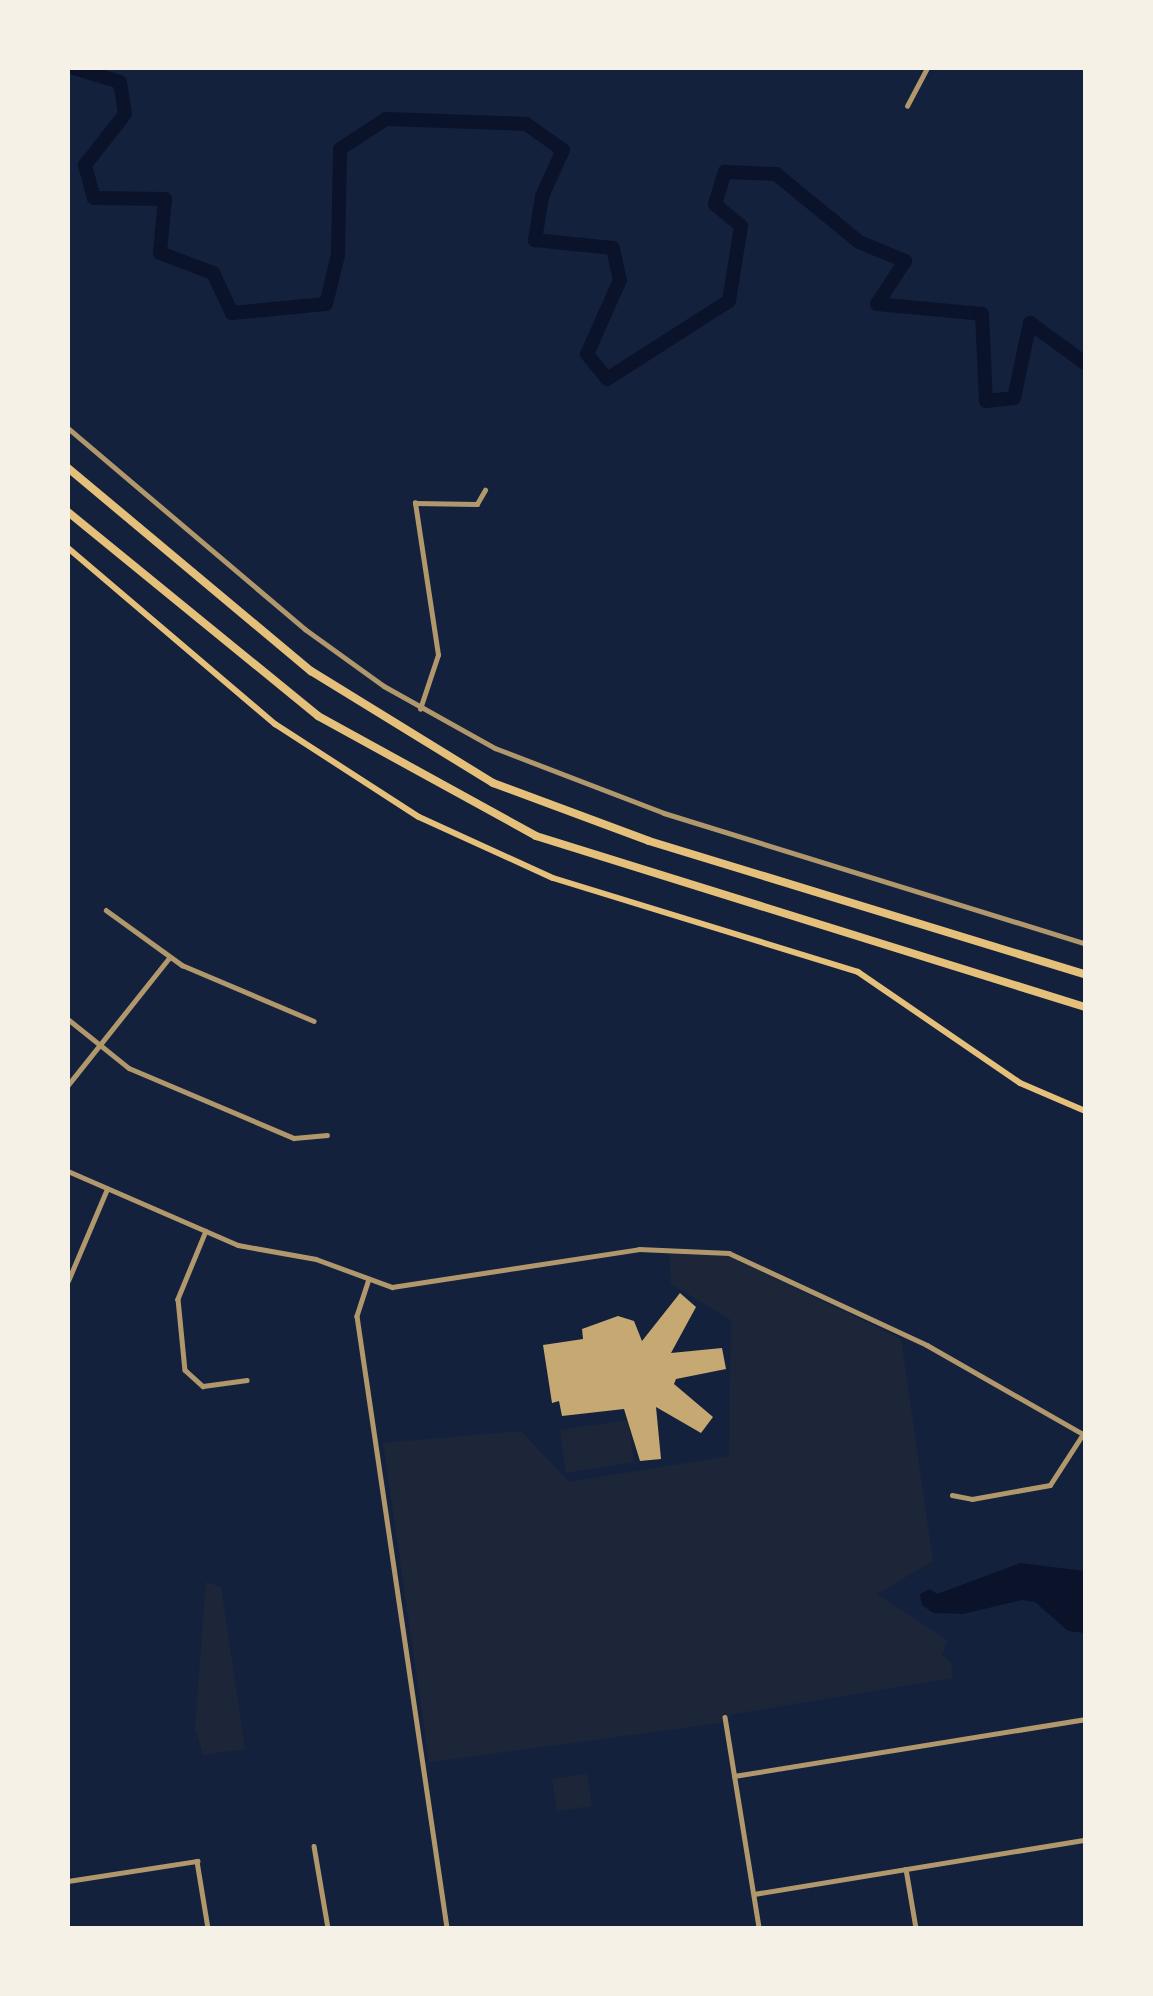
<!DOCTYPE html>
<html>
<head>
<meta charset="utf-8">
<style>
  body { margin:0 }
  #map { position:relative; width:1153px; height:1996px; overflow:hidden; background:#14213d; font-family:Quicksand,sans-serif }
  div>[style] { position:absolute }
  [style*='--x'] { left:calc(var(--x)*1px); top:calc(var(--y)*1px); width:calc(var(--w)*1px); rotate:calc(var(--a)*1deg) }
  .green>* { inset:0; background:#1d2539 }
  .water>* { inset:0; background:#0b132b }
  .river>* { height:14px; margin:-7px; padding:0 7px; transform-origin:7px; border-radius:7px; background:#0b132b }
  .building>* { inset:0; background:#c6a872 }
  .minor>* { height:4.5px; margin:-2.25px; padding:0 2.25px; transform-origin:2.25px; border-radius:2.25px; background:#b1986c }
  .secondary>* { height:6px; margin:-3px; padding:0 3px; transform-origin:3px; border-radius:3px; background:#e5c07b }
  .motorway>* { height:8px; margin:-4px; padding:0 4px; transform-origin:4px; border-radius:4px; background:#e5c07b }
  span { translate:-50% -50%; white-space:nowrap; text-align:center; line-height:1.15; -webkit-text-stroke:5px #f6f1e7; paint-order:stroke }
  .frame { position:absolute; inset:0; border:70px solid #f6f1e7; pointer-events:none }
</style>
</head>
<body>
<div id="map">
  <div class="green">
    <i style="clip-path:polygon(669px 1249px,729px 1256px,901px 1339px,933px 1561px,877px 1594px,947px 1640px,942px 1656px,951px 1662px,953px 1678px,733px 1714px,720px 1723px,429px 1762px,383px 1443px,521px 1431px,569px 1482px,729px 1456px,731px 1320px,671px 1284px)"></i>
    <i style="clip-path:polygon(628px 1420px,634px 1462px,566px 1473px,560px 1430px)"></i>
    <i style="clip-path:polygon(206px 1582px,221px 1587px,245px 1749px,203px 1755px,195px 1728px)"></i>
    <i style="clip-path:polygon(587px 1774px,592px 1806px,557px 1811px,552px 1779px)"></i>
  </div>
  <div class="water">
    <i style="clip-path:polygon(1020px 1563px,1085px 1571px,1085px 1633px,1068px 1631px,1035px 1602px,1022px 1600px,963px 1614px,933px 1613px,922px 1605px,920px 1594px,930px 1589px,937px 1594px)"></i>
  </div>
  <div class="river">
    <i style="--x:74;--y:68;--w:48;--a:16.9"></i>
    <i style="--x:120;--y:82;--w:32;--a:81"></i>
    <i style="--x:125;--y:114;--w:65;--a:128.1"></i>
    <i style="--x:85;--y:165;--w:34;--a:75"></i>
    <i style="--x:94;--y:198;--w:71;--a:0.8"></i>
    <i style="--x:165;--y:199;--w:54;--a:95.3"></i>
    <i style="--x:160;--y:253;--w:57;--a:20.7"></i>
    <i style="--x:213;--y:273;--w:44;--a:64.6"></i>
    <i style="--x:232;--y:313;--w:94;--a:-5.5"></i>
    <i style="--x:326;--y:304;--w:50;--a:-76.2"></i>
    <i style="--x:338;--y:255;--w:106;--a:-88.9"></i>
    <i style="--x:340;--y:149;--w:55;--a:-33.1"></i>
    <i style="--x:386;--y:119;--w:140;--a:2"></i>
    <i style="--x:526;--y:124;--w:45;--a:35.1"></i>
    <i style="--x:563;--y:150;--w:51;--a:114.5"></i>
    <i style="--x:542;--y:196;--w:45;--a:99"></i>
    <i style="--x:535;--y:240;--w:78;--a:5.9"></i>
    <i style="--x:613;--y:248;--w:33;--a:78"></i>
    <i style="--x:620;--y:280;--w:81;--a:114"></i>
    <i style="--x:587;--y:354;--w:32;--a:51"></i>
    <i style="--x:607;--y:379;--w:145;--a:-32.6"></i>
    <i style="--x:729;--y:301;--w:76;--a:-80.9"></i>
    <i style="--x:741;--y:226;--w:34;--a:-140"></i>
    <i style="--x:715;--y:204;--w:34;--a:-73"></i>
    <i style="--x:725;--y:172;--w:51;--a:2.2"></i>
    <i style="--x:776;--y:174;--w:107;--a:39.3"></i>
    <i style="--x:859;--y:242;--w:50;--a:22.4"></i>
    <i style="--x:905;--y:261;--w:51;--a:123.1"></i>
    <i style="--x:877;--y:304;--w:105;--a:5.4"></i>
    <i style="--x:982;--y:314;--w:87;--a:87.4"></i>
    <i style="--x:986;--y:401;--w:28;--a:-6"></i>
    <i style="--x:1014;--y:398;--w:77;--a:-78"></i>
    <i style="--x:1030;--y:323;--w:68;--a:36"></i>
  </div>
  <div class="building">
    <i style="clip-path:polygon(680px 1293px,696px 1307px,671px 1353px,722px 1348px,726px 1369px,676px 1379px,674px 1384px,713px 1417px,701px 1433px,656px 1407px,661px 1459px,640px 1461px,624px 1409px,562px 1416px,559px 1401px,552px 1403px,543px 1345px,583px 1339px,582px 1329px,618px 1316px,634px 1321px,642px 1341px)"></i>
  </div>
  <div class="minor">
    <i style="--x:907;--y:106;--w:43;--a:-62.2"></i>
    <i style="--x:68;--y:428;--w:311;--a:40.3"></i>
    <i style="--x:305;--y:629;--w:97;--a:35.8"></i>
    <i style="--x:384;--y:686;--w:127;--a:29.2"></i>
    <i style="--x:495;--y:748;--w:181;--a:21"></i>
    <i style="--x:664;--y:813;--w:441;--a:17.2"></i>
    <i style="--x:420;--y:709;--w:57;--a:-71.6"></i>
    <i style="--x:438;--y:655;--w:154;--a:-98.6"></i>
    <i style="--x:415;--y:503;--w:62;--a:0.9"></i>
    <i style="--x:477;--y:504;--w:16;--a:-60"></i>
    <i style="--x:106;--y:910;--w:94;--a:35.9"></i>
    <i style="--x:182;--y:965;--w:143;--a:23"></i>
    <i style="--x:68;--y:1019;--w:78;--a:38.8"></i>
    <i style="--x:129;--y:1068;--w:179;--a:23"></i>
    <i style="--x:294;--y:1138;--w:33;--a:-5"></i>
    <i style="--x:68;--y:1085;--w:162;--a:-51.5"></i>
    <i style="--x:68;--y:1171;--w:185;--a:23.5"></i>
    <i style="--x:238;--y:1245;--w:79;--a:10.2"></i>
    <i style="--x:316;--y:1259;--w:81;--a:20.2"></i>
    <i style="--x:392;--y:1287;--w:250;--a:-8.7"></i>
    <i style="--x:639;--y:1249;--w:90;--a:2.5"></i>
    <i style="--x:729;--y:1253;--w:218;--a:24.9"></i>
    <i style="--x:927;--y:1345;--w:182;--a:29.7"></i>
    <i style="--x:206;--y:1231;--w:74;--a:112.4"></i>
    <i style="--x:178;--y:1299;--w:71;--a:84.4"></i>
    <i style="--x:185;--y:1370;--w:24;--a:42"></i>
    <i style="--x:203;--y:1386;--w:44;--a:-7.8"></i>
    <i style="--x:369;--y:1279;--w:39;--a:108"></i>
    <i style="--x:357;--y:1316;--w:619;--a:81.63"></i>
    <i style="--x:68;--y:1281;--w:100;--a:-67"></i>
    <i style="--x:952;--y:1495;--w:20;--a:11"></i>
    <i style="--x:972;--y:1499;--w:79;--a:-10.2"></i>
    <i style="--x:1050;--y:1485;--w:61;--a:-57.1"></i>
    <i style="--x:725;--y:1717;--w:214;--a:80.8"></i>
    <i style="--x:734;--y:1776;--w:356;--a:-9.2"></i>
    <i style="--x:314;--y:1846;--w:83;--a:80.3"></i>
    <i style="--x:906;--y:1869;--w:60;--a:80.4"></i>
    <i style="--x:68;--y:1881;--w:131;--a:-8.8"></i>
    <i style="--x:197;--y:1861;--w:68;--a:80.7"></i>
    <i style="--x:754;--y:1894;--w:335;--a:-9.3"></i>
  </div>
  <div class="secondary">
    <i style="--x:68;--y:548;--w:272;--a:40.4"></i>
    <i style="--x:275;--y:724;--w:171;--a:32.9"></i>
    <i style="--x:419;--y:817;--w:147;--a:24.5"></i>
    <i style="--x:553;--y:878;--w:319;--a:17.1"></i>
    <i style="--x:858;--y:972;--w:196;--a:34.4"></i>
    <i style="--x:1020;--y:1083;--w:71;--a:23.3"></i>
  </div>
  <div class="motorway">
    <i style="--x:68;--y:468;--w:317;--a:39.9"></i>
    <i style="--x:311;--y:671;--w:214;--a:31.6"></i>
    <i style="--x:493;--y:783;--w:166;--a:20.4"></i>
    <i style="--x:649;--y:841;--w:456;--a:17"></i>
    <i style="--x:68;--y:512;--w:323;--a:39.2"></i>
    <i style="--x:318;--y:716;--w:249;--a:28.8"></i>
    <i style="--x:536;--y:836;--w:575;--a:17.3"></i>
  </div>
  <div class="frame"></div>
</div>
</body>
</html>
